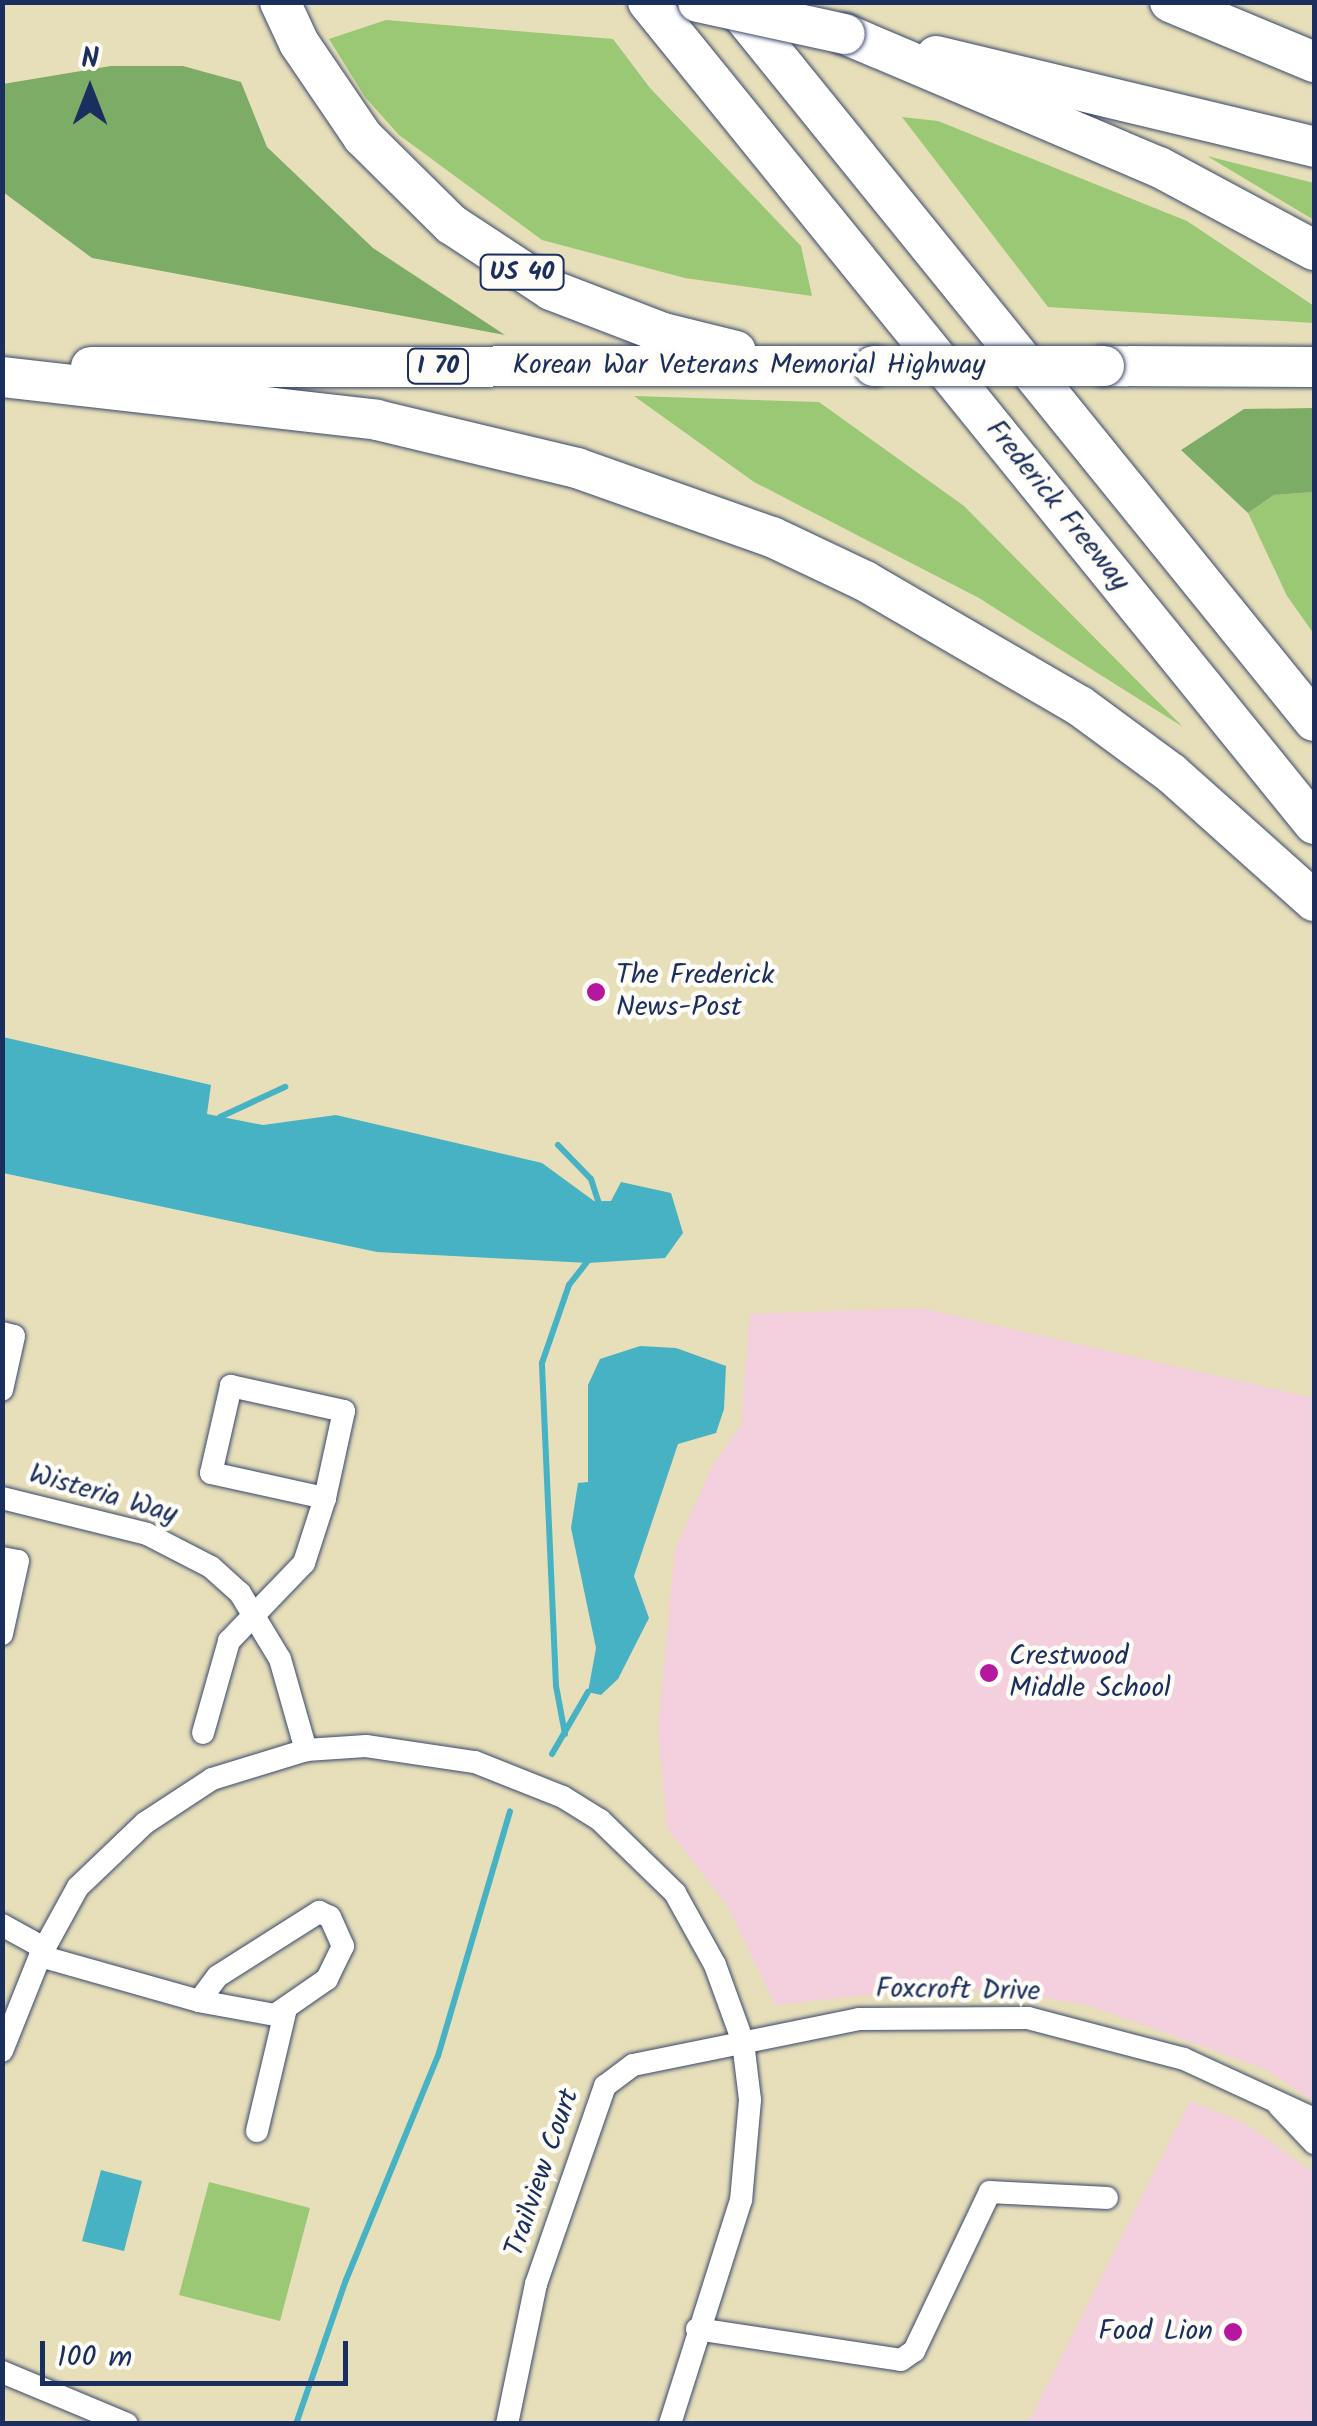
<!DOCTYPE html>
<html>
<head>
<meta charset="utf-8">
<style>
  body { margin:0 }
  #map { position:relative; width:1317px; height:2426px; overflow:hidden; background:#e7dfba; font-family:Kalam,sans-serif }
  div>[style] { position:absolute }
  [style*='--x'] { left:calc(var(--x)*1px); top:calc(var(--y)*1px); width:calc(var(--w)*1px); rotate:calc(var(--a)*1deg) }
  .built>* { inset:0; background:#f4cfdd }
  .green>* { inset:0; background:#9bc875 }
  .forest>* { inset:0; background:#7cac66 }
  .water>* { inset:0; background:#46b2c3 }
  .stream>* { height:6px; margin:-3px; padding:0 3px; transform-origin:3px; border-radius:3px; background:#46b2c3 }
  .roads { filter:drop-shadow(0 0 2px #3a496c) drop-shadow(0 0 2px #3a496c) }
  .minor>* { height:22px; margin:-11px; padding:0 11px; transform-origin:11px; border-radius:11px; background:#fff }
  .motorway>* { height:40px; margin:-20px; padding:0 20px; transform-origin:20px; border-radius:20px; background:#fff }
  .bridges { filter:drop-shadow(0 0 2px #3a496c) drop-shadow(0 0 2px #3a496c) }
  .motorway-bridge>* { height:40px; margin:-20px; padding:0 20px; transform-origin:20px; border-radius:20px; background:#fff }
  .dots>* { width:28px; height:28px; translate:-50% -50%; box-sizing:border-box; border:5px solid #fdfcf7; border-radius:50% }
  span { translate:-50% -50%; white-space:nowrap; text-align:center; line-height:1.15; -webkit-text-stroke:9px #fdfcf7; paint-order:stroke }
  .shield-label span { padding:2px 8px; background:#fdfcf7; border:2px solid; border-radius:8px; -webkit-text-stroke-width:0 }
  .shield-label { font-size:25px; color:#1b2f5e; font-weight:700 }
  .street-label { font-size:28px; color:#1b2f5e }
  .poi-label { font-size:28px; color:#1b2f5e }
  .left { translate:0 -50%; text-align:left }
  .right { translate:-100% -50%; text-align:right }
  .frame { position:absolute; inset:0; border:5px solid #1b2f5e; pointer-events:none }
  .north { position:absolute; left:40px; top:40px; width:100px; height:100px; -webkit-text-stroke:8px #fdfcf7; paint-order:stroke; rotate:0deg; font-size:28px; font-weight:700; line-height:40px; text-align:center; color:#1b2f5e }
  .north::after { content:''; display:block; margin:auto; width:35px; height:45px; background:#1b2f5e; clip-path:polygon(50% 0,100% 100%,50% 72%,0 100%) }
  .scale { position:absolute; left:40px; top:2341px; width:308px; height:45px; box-sizing:border-box; border:5px solid #1b2f5e; border-top:0; padding-left:12px; font-size:30px; line-height:35px; white-space:nowrap; color:#1b2f5e; -webkit-text-stroke:8px #fdfcf7; paint-order:stroke }
</style>
</head>
<body>
<div id="map">
  <div class="built">
    <i style="clip-path:polygon(920px 1308px,1314px 1398px,1314px 2102px,1265px 2069px,1090px 2006px,1014px 1992px,921px 1989px,775px 2005px,728px 1907px,667px 1828px,658px 1728px,675px 1550px,711px 1468px,741px 1425px,750px 1314px)"></i>
    <i style="clip-path:polygon(1190px 2101px,1245px 2123px,1314px 2173px,1314px 2423px,1028px 2423px)"></i>
  </div>
  <div class="green">
    <i style="clip-path:polygon(386px 20px,613px 39px,650px 88px,801px 246px,812px 296px,685px 278px,542px 240px,399px 135px,365px 97px,329px 39px)"></i>
    <i style="clip-path:polygon(902px 117px,938px 121px,1187px 221px,1314px 306px,1314px 323px,1048px 307px)"></i>
    <i style="clip-path:polygon(1207px 156px,1314px 183px,1314px 220px)"></i>
    <i style="clip-path:polygon(634px 396px,819px 402px,964px 506px,1183px 727px,979px 598px,754px 482px)"></i>
    <i style="clip-path:polygon(1314px 492px,1314px 634px,1287px 596px,1248px 513px,1274px 495px)"></i>
    <i style="clip-path:polygon(209px 2182px,310px 2208px,280px 2321px,179px 2295px)"></i>
  </div>
  <div class="forest">
    <i style="clip-path:polygon(111px 66px,183px 66px,241px 82px,267px 147px,373px 248px,505px 335px,92px 258px,3px 192px,3px 84px)"></i>
    <i style="clip-path:polygon(1314px 408px,1314px 492px,1274px 495px,1248px 513px,1181px 450px,1244px 409px)"></i>
  </div>
  <div class="water">
    <i style="clip-path:polygon(3px 1037px,211px 1085px,207px 1114px,263px 1125px,336px 1115px,542px 1163px,594px 1201px,611px 1201px,621px 1182px,671px 1193px,683px 1233px,665px 1258px,588px 1263px,377px 1252px,3px 1173px)"></i>
    <i style="clip-path:polygon(640px 1346px,676px 1348px,726px 1366px,724px 1409px,716px 1433px,678px 1444px,634px 1576px,649px 1618px,618px 1679px,601px 1695px,588px 1692px,596px 1648px,571px 1528px,578px 1483px,588px 1482px,588px 1385px,600px 1359px)"></i>
    <i style="clip-path:polygon(101px 2170px,142px 2181px,124px 2251px,82px 2241px)"></i>
  </div>
  <div class="stream">
    <i style="--x:220;--y:1117;--w:72;--a:-24.8"></i>
    <i style="--x:558;--y:1145;--w:47;--a:45.9"></i>
    <i style="--x:591;--y:1179;--w:29;--a:72"></i>
    <i style="--x:565;--y:1734;--w:49;--a:-100.6"></i>
    <i style="--x:556;--y:1686;--w:323;--a:-92.5"></i>
    <i style="--x:542;--y:1363;--w:83;--a:-70.9"></i>
    <i style="--x:569;--y:1285;--w:33;--a:-52"></i>
    <i style="--x:552;--y:1754;--w:72;--a:-59.9"></i>
    <i style="--x:296;--y:2424;--w:152;--a:-70.9"></i>
    <i style="--x:346;--y:2280;--w:242;--a:-67.7"></i>
    <i style="--x:438;--y:2056;--w:255;--a:-73.6"></i>
  </div>
  <div class="roads">
    <div class="minor">
      <i style="--x:2;--y:1333;--w:12;--a:14"></i>
      <i style="--x:14;--y:1336;--w:55;--a:102.5"></i>
      <i style="--x:2;--y:1498;--w:149;--a:13.9"></i>
      <i style="--x:147;--y:1534;--w:72;--a:27.3"></i>
      <i style="--x:211;--y:1567;--w:39;--a:42"></i>
      <i style="--x:240;--y:1593;--w:77;--a:58.8"></i>
      <i style="--x:280;--y:1659;--w:95;--a:74.1"></i>
      <i style="--x:2;--y:1558;--w:16;--a:11"></i>
      <i style="--x:18;--y:1561;--w:75;--a:102.4"></i>
      <i style="--x:203;--y:1733;--w:96;--a:-74.2"></i>
      <i style="--x:229;--y:1641;--w:108;--a:-46.1"></i>
      <i style="--x:304;--y:1563;--w:68;--a:-72.1"></i>
      <i style="--x:325;--y:1498;--w:89;--a:-77.7"></i>
      <i style="--x:344;--y:1411;--w:116;--a:-167.5"></i>
      <i style="--x:231;--y:1386;--w:89;--a:102.9"></i>
      <i style="--x:211;--y:1473;--w:117;--a:12.4"></i>
      <i style="--x:319;--y:1912;--w:12;--a:24"></i>
      <i style="--x:330;--y:1917;--w:32;--a:66"></i>
      <i style="--x:343;--y:1946;--w:37;--a:116"></i>
      <i style="--x:327;--y:1979;--w:63;--a:145.3"></i>
      <i style="--x:275;--y:2015;--w:77;--a:-169.6"></i>
      <i style="--x:199;--y:2001;--w:31;--a:-53"></i>
      <i style="--x:218;--y:1976;--w:120;--a:-32.4"></i>
      <i style="--x:2;--y:1925;--w:48;--a:28.7"></i>
      <i style="--x:40;--y:1956;--w:165;--a:15.8"></i>
      <i style="--x:2;--y:2051;--w:102;--a:-68.2"></i>
      <i style="--x:40;--y:1956;--w:79;--a:-61.2"></i>
      <i style="--x:78;--y:1887;--w:93;--a:-43.7"></i>
      <i style="--x:145;--y:1823;--w:80;--a:-33.3"></i>
      <i style="--x:212;--y:1779;--w:98;--a:-17.1"></i>
      <i style="--x:306;--y:1750;--w:60;--a:-3.8"></i>
      <i style="--x:366;--y:1746;--w:110;--a:8.4"></i>
      <i style="--x:475;--y:1762;--w:95;--a:21.7"></i>
      <i style="--x:563;--y:1797;--w:44;--a:31.9"></i>
      <i style="--x:600;--y:1820;--w:105;--a:44.2"></i>
      <i style="--x:675;--y:1893;--w:82;--a:60.9"></i>
      <i style="--x:715;--y:1965;--w:82;--a:70"></i>
      <i style="--x:743;--y:2042;--w:58;--a:83.1"></i>
      <i style="--x:750;--y:2100;--w:100;--a:95.1"></i>
      <i style="--x:741;--y:2200;--w:235;--a:107.6"></i>
      <i style="--x:1279;--y:2106;--w:51;--a:46.6"></i>
      <i style="--x:257;--y:2131;--w:126;--a:-76.7"></i>
      <i style="--x:697;--y:2329;--w:206;--a:8.6"></i>
      <i style="--x:901;--y:2360;--w:16;--a:-35"></i>
      <i style="--x:914;--y:2351;--w:176;--a:-64.5"></i>
      <i style="--x:990;--y:2192;--w:117;--a:2.9"></i>
      <i style="--x:2;--y:2372;--w:135;--a:22.6"></i>
      <i style="--x:507;--y:2424;--w:143;--a:-78.3"></i>
      <i style="--x:536;--y:2284;--w:210;--a:-70.8"></i>
      <i style="--x:605;--y:2086;--w:35;--a:-37"></i>
      <i style="--x:633;--y:2065;--w:231;--a:-11.5"></i>
      <i style="--x:859;--y:2019;--w:169;--a:-0.3"></i>
      <i style="--x:1028;--y:2018;--w:161;--a:14.7"></i>
      <i style="--x:1184;--y:2059;--w:143;--a:24.8"></i>
    </div>
    <div class="motorway">
      <i style="--x:280;--y:2;--w:45;--a:65.1"></i>
      <i style="--x:299;--y:43;--w:114;--a:55.8"></i>
      <i style="--x:363;--y:137;--w:124;--a:44.7"></i>
      <i style="--x:451;--y:224;--w:120;--a:33.4"></i>
      <i style="--x:551;--y:290;--w:120;--a:21"></i>
      <i style="--x:663;--y:333;--w:75;--a:13.9"></i>
      <i style="--x:648;--y:2;--w:1058;--a:50.98"></i>
      <i style="--x:732;--y:2;--w:925;--a:51.01"></i>
      <i style="--x:1170;--y:2;--w:156;--a:22.6"></i>
      <i style="--x:845;--y:34;--w:341;--a:23"></i>
      <i style="--x:1159;--y:167;--w:176;--a:28.2"></i>
      <i style="--x:936;--y:56;--w:389;--a:13.5"></i>
      <i style="--x:1104;--y:366;--w:210;--a:0.3"></i>
      <i style="--x:91;--y:367;--w:783;--a:-0.07"></i>
      <i style="--x:2;--y:377;--w:377;--a:6.5"></i>
      <i style="--x:377;--y:420;--w:206;--a:13.5"></i>
      <i style="--x:577;--y:468;--w:207;--a:19.5"></i>
      <i style="--x:772;--y:537;--w:103;--a:25.3"></i>
      <i style="--x:865;--y:581;--w:249;--a:30.2"></i>
      <i style="--x:1080;--y:706;--w:113;--a:36.4"></i>
      <i style="--x:1171;--y:773;--w:192;--a:41.8"></i>
    </div>
  </div>
  <div class="bridges">
    <div class="motorway-bridge">
      <i style="--x:698;--y:2;--w:150;--a:12.3"></i>
      <i style="--x:874;--y:366;--w:230;--a:0"></i>
    </div>
  </div>
  <div class="dots">
    <i style="left:596px;top:992px;background:#b5179e"></i>
    <i style="left:989px;top:1673px;background:#b5179e"></i>
    <i style="left:1233px;top:2332px;background:#b5179e"></i>
  </div>
  <div class="shield-label">
    <span style="left:522px;top:272px">US 40</span>
    <span style="left:438px;top:366px">I 70</span>
  </div>
  <div class="street-label">
    <span style="left:749px;top:366px">Korean War Veterans Memorial Highway</span>
    <span style="left:1057px;top:506px;rotate:51deg">Frederick Freeway</span>
    <span style="left:103px;top:1495px;rotate:16deg">Wisteria Way</span>
    <span style="left:958px;top:1991px;rotate:1deg">Foxcroft Drive</span>
    <span style="left:543px;top:2173px;rotate:-71deg">Trailview Court</span>
  </div>
  <div class="poi-label">
    <span class="left" style="left:616px;top:992px">The Frederick<br>News-Post</span>
    <span class="left" style="left:1009px;top:1673px">Crestwood<br>Middle School</span>
    <span class="right" style="left:1213px;top:2332px">Food Lion</span>
  </div>
  <div class="frame"></div>
  <div class="north">N</div>
  <div class="scale">100 m</div>
</div>
</body>
</html>
